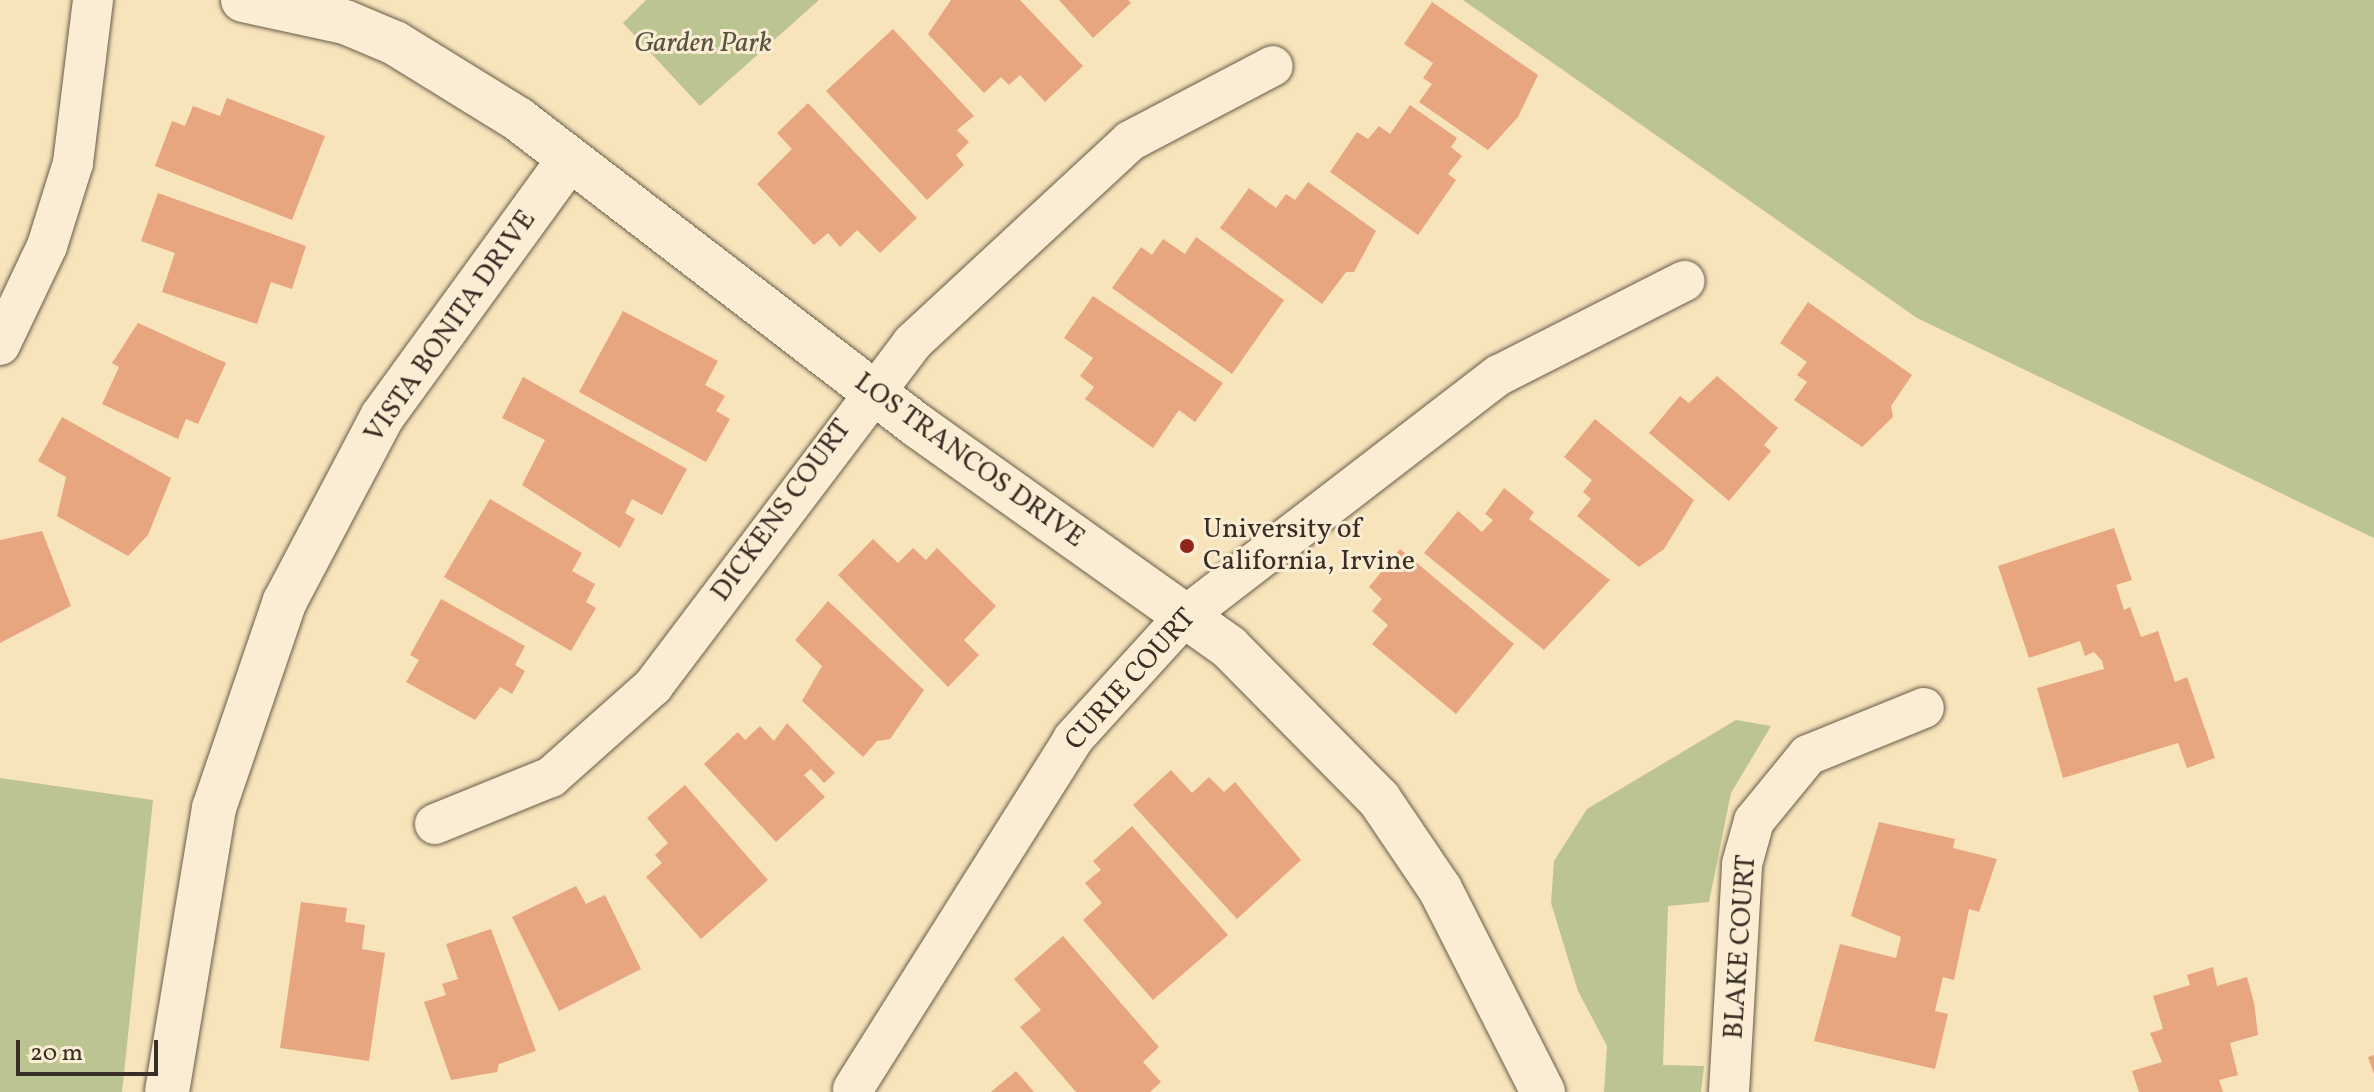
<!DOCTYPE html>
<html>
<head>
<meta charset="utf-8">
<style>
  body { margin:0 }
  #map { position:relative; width:2374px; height:1092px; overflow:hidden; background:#f7e4bb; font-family:Vollkorn,serif }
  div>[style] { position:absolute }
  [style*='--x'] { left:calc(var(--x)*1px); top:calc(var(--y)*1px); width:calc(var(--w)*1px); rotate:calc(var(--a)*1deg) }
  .green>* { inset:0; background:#bcc491 }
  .building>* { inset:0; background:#e7a580 }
  .roads { filter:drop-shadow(0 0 2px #685c4a) drop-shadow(0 0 2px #685c4a) }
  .minor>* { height:40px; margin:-20px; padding:0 20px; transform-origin:20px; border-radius:20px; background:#faedd3 }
  .tertiary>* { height:44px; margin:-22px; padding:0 22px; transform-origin:22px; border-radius:22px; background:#faedd3 }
  .dots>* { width:22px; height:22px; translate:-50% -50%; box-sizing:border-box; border:4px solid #faedd3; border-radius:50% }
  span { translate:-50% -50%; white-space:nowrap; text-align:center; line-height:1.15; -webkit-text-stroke:6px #faedd3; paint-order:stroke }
  .park-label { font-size:28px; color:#595440; font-style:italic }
  .street-label { font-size:28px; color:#382e25 }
  .poi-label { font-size:28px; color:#382e25 }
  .left { translate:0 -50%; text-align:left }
  .scale { position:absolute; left:16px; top:1040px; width:142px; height:36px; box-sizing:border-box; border:4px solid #382e25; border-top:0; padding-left:10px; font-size:24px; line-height:28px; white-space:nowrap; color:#382e25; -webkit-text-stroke:6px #faedd3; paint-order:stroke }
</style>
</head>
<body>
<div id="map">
  <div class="green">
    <i style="clip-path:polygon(646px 0,819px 0,700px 106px,623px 23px)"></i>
    <i style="clip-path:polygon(1463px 0,2374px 0,2374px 538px,1917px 318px)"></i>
    <i style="clip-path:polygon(1736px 720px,1771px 726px,1731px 793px,1709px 902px,1668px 906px,1663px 1065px,1704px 1066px,1701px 1092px,1604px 1092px,1607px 1046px,1578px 991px,1551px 903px,1554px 861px,1587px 809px)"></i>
    <i style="clip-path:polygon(0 778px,153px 800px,122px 1092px,0 1092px)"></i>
  </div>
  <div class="building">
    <i style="clip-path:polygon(951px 0,1020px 0,1083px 66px,1045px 102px,1020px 75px,1009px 85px,1001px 77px,984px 93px,928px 34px)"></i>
    <i style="clip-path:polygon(1059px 0,1128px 0,1131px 3px,1093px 38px)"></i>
    <i style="clip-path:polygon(1432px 2px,1538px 75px,1518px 117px,1488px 150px,1419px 102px,1432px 84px,1423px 78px,1433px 63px,1404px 44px)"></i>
    <i style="clip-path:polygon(893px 29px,974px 116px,957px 130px,969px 142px,956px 155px,964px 165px,927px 200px,826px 91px)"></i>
    <i style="clip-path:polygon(227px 98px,325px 136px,292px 220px,155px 166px,172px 121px,185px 126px,193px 106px,220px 116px)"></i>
    <i style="clip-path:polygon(808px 103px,917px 218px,880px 253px,857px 230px,840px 247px,828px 233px,814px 245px,757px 184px,792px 149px,777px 133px)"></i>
    <i style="clip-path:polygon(1410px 105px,1457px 138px,1451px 147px,1462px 156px,1448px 174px,1456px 180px,1418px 235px,1330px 172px,1357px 132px,1368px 139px,1379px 126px,1390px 134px)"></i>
    <i style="clip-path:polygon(1308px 182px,1376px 231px,1354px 272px,1346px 272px,1322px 304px,1220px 228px,1249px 188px,1276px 208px,1286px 194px,1295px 200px)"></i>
    <i style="clip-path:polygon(158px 193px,306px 246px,292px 289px,271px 282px,257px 324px,162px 292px,175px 253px,141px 241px)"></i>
    <i style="clip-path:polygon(1196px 237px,1284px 300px,1232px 374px,1112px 288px,1141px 247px,1152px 255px,1163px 239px,1185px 254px)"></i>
    <i style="clip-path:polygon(1093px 296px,1223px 383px,1195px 422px,1179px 410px,1153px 448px,1085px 399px,1094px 387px,1080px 376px,1093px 358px,1064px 338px)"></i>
    <i style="clip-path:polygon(1808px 302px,1912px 375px,1891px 406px,1893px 417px,1862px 447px,1794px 400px,1807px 382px,1797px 375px,1807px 362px,1780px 343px)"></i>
    <i style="clip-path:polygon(623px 311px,718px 361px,705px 385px,725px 396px,716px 411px,730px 419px,706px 462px,579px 392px)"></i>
    <i style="clip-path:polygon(138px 323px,226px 363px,198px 424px,186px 419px,178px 439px,102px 404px,119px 367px,112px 363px)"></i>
    <i style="clip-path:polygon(1717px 376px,1778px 428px,1764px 445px,1771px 451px,1729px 501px,1649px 433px,1680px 396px,1689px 403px)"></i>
    <i style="clip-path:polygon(523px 377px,687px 469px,662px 515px,632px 499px,625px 513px,635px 519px,620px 548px,522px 485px,545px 440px,502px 418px)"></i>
    <i style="clip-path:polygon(62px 417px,171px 478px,148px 535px,128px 556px,57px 516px,66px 477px,38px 461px)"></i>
    <i style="clip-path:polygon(1595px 419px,1694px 500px,1664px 549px,1639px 567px,1577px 516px,1591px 499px,1583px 492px,1592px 480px,1564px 457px)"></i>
    <i style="clip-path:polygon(1504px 488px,1534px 512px,1529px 519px,1610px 580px,1544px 650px,1424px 553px,1458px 511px,1482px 532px,1493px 520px,1485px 514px)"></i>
    <i style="clip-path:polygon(490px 499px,582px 553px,572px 571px,595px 584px,586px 602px,596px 608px,571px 651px,444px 577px)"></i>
    <i style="clip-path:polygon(2114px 528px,2132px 580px,2116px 585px,2124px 610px,2130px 607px,2141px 637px,2158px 631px,2175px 682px,2187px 677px,2215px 758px,2187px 768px,2178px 743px,2063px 778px,2037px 688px,2104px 669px,2102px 661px,2094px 652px,2085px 656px,2080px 641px,2029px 658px,1998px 566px)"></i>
    <i style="clip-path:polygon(42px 531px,71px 606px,0 643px,0 540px)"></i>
    <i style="clip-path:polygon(873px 539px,898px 563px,913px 548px,926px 560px,937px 548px,996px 606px,964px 640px,979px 655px,948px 687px,838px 575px)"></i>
    <i style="clip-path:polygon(1400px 549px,1514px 644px,1456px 714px,1372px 644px,1388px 625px,1372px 611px,1382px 599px,1369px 587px)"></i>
    <i style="clip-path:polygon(441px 599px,525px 646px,515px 665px,525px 671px,512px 694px,500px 687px,475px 720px,406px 682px,419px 660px,410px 655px)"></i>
    <i style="clip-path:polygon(828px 601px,924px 690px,890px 739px,877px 741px,863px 757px,802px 701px,822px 666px,795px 640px)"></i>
    <i style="clip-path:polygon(787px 723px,835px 773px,824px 783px,811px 769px,804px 775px,825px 797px,776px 842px,704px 764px,738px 732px,745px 740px,760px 726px,774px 741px)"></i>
    <i style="clip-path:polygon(1171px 770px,1192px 793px,1209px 777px,1224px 792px,1235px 782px,1301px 860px,1237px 919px,1133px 805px)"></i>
    <i style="clip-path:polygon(685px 785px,768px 880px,701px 939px,646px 877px,662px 863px,655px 855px,668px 843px,647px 818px)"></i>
    <i style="clip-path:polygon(1879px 822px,1955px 839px,1953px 848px,1997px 859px,1979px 912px,1969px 909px,1954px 980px,1943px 977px,1935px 1011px,1948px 1014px,1935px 1069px,1814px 1041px,1840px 944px,1896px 958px,1901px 937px,1851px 916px)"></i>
    <i style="clip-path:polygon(1132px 826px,1228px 935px,1153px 1000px,1083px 920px,1102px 903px,1085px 883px,1101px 870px,1093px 861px)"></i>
    <i style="clip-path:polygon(576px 886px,586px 904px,605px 895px,641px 969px,559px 1011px,512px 917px)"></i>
    <i style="clip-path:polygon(301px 902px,347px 908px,345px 922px,365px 925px,362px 949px,385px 953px,369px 1061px,280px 1048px)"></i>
    <i style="clip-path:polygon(491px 929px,536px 1051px,499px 1064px,497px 1072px,451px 1080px,424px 1002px,446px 995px,442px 984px,458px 979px,446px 944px)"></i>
    <i style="clip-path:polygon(1063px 936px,1159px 1047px,1143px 1062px,1161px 1082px,1150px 1092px,1076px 1092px,1020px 1027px,1041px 1010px,1014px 979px)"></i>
    <i style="clip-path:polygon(2213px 967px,2217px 986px,2247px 977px,2254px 1003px,2258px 1035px,2230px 1043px,2238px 1075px,2219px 1080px,2223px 1092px,2139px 1092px,2132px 1071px,2162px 1062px,2150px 1033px,2163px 1029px,2153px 996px,2190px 985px,2187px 975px)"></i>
    <i style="clip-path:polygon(2374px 1055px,2374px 1074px,2368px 1057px)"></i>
    <i style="clip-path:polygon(1016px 1071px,1034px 1092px,991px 1092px)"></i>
  </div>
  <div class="roads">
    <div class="minor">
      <i style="--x:0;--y:345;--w:110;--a:-64.6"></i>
      <i style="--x:47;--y:246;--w:87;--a:-72.6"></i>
      <i style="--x:73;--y:163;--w:164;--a:-83"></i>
      <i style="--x:435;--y:824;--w:125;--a:-22.1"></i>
      <i style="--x:551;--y:777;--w:137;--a:-41.7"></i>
      <i style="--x:653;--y:686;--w:430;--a:-52.9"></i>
      <i style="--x:912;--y:343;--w:297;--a:-42.8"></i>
      <i style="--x:1130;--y:141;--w:161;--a:-27.7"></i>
      <i style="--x:853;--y:1089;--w:413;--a:-57.8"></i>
      <i style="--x:1073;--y:739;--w:164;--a:-47.7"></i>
      <i style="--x:1183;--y:618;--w:399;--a:-37.6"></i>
      <i style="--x:1499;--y:375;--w:208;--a:-26.9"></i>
      <i style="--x:1729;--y:1092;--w:228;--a:-86.7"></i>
      <i style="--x:1742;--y:864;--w:45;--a:-74.4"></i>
      <i style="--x:1754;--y:821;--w:85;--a:-50.7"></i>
      <i style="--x:1808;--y:755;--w:125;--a:-22.1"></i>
    </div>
    <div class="tertiary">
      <i style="--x:243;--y:0;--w:104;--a:12.2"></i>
      <i style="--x:345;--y:22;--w:54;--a:22.8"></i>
      <i style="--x:395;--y:43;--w:145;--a:31.7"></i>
      <i style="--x:518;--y:119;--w:504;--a:37.51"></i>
      <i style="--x:918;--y:426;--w:382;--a:35.4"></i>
      <i style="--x:1229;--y:647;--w:214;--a:45.4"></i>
      <i style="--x:1379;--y:799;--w:109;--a:55.9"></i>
      <i style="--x:1440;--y:889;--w:228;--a:63.1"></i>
      <i style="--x:167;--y:1092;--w:288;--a:-80.6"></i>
      <i style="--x:214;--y:808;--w:219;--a:-71.1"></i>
      <i style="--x:285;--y:601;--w:208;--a:-62.2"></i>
      <i style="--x:382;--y:417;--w:318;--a:-54"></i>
    </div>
  </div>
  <div class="dots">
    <i style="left:1187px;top:546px;background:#8f2418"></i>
  </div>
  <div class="park-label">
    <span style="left:703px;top:44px">Garden Park</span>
  </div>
  <div class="street-label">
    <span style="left:451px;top:327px;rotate:-55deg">VISTA BONITA DRIVE</span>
    <span style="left:969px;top:461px;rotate:36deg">LOS TRANCOS DRIVE</span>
    <span style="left:782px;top:511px;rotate:-54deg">DICKENS COURT</span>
    <span style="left:1131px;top:680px;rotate:-48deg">CURIE COURT</span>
    <span style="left:1741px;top:947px;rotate:-86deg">BLAKE COURT</span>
  </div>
  <div class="poi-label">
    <span class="left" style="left:1203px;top:546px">University of<br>California, Irvine</span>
  </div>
  <div class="scale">20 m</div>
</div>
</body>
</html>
